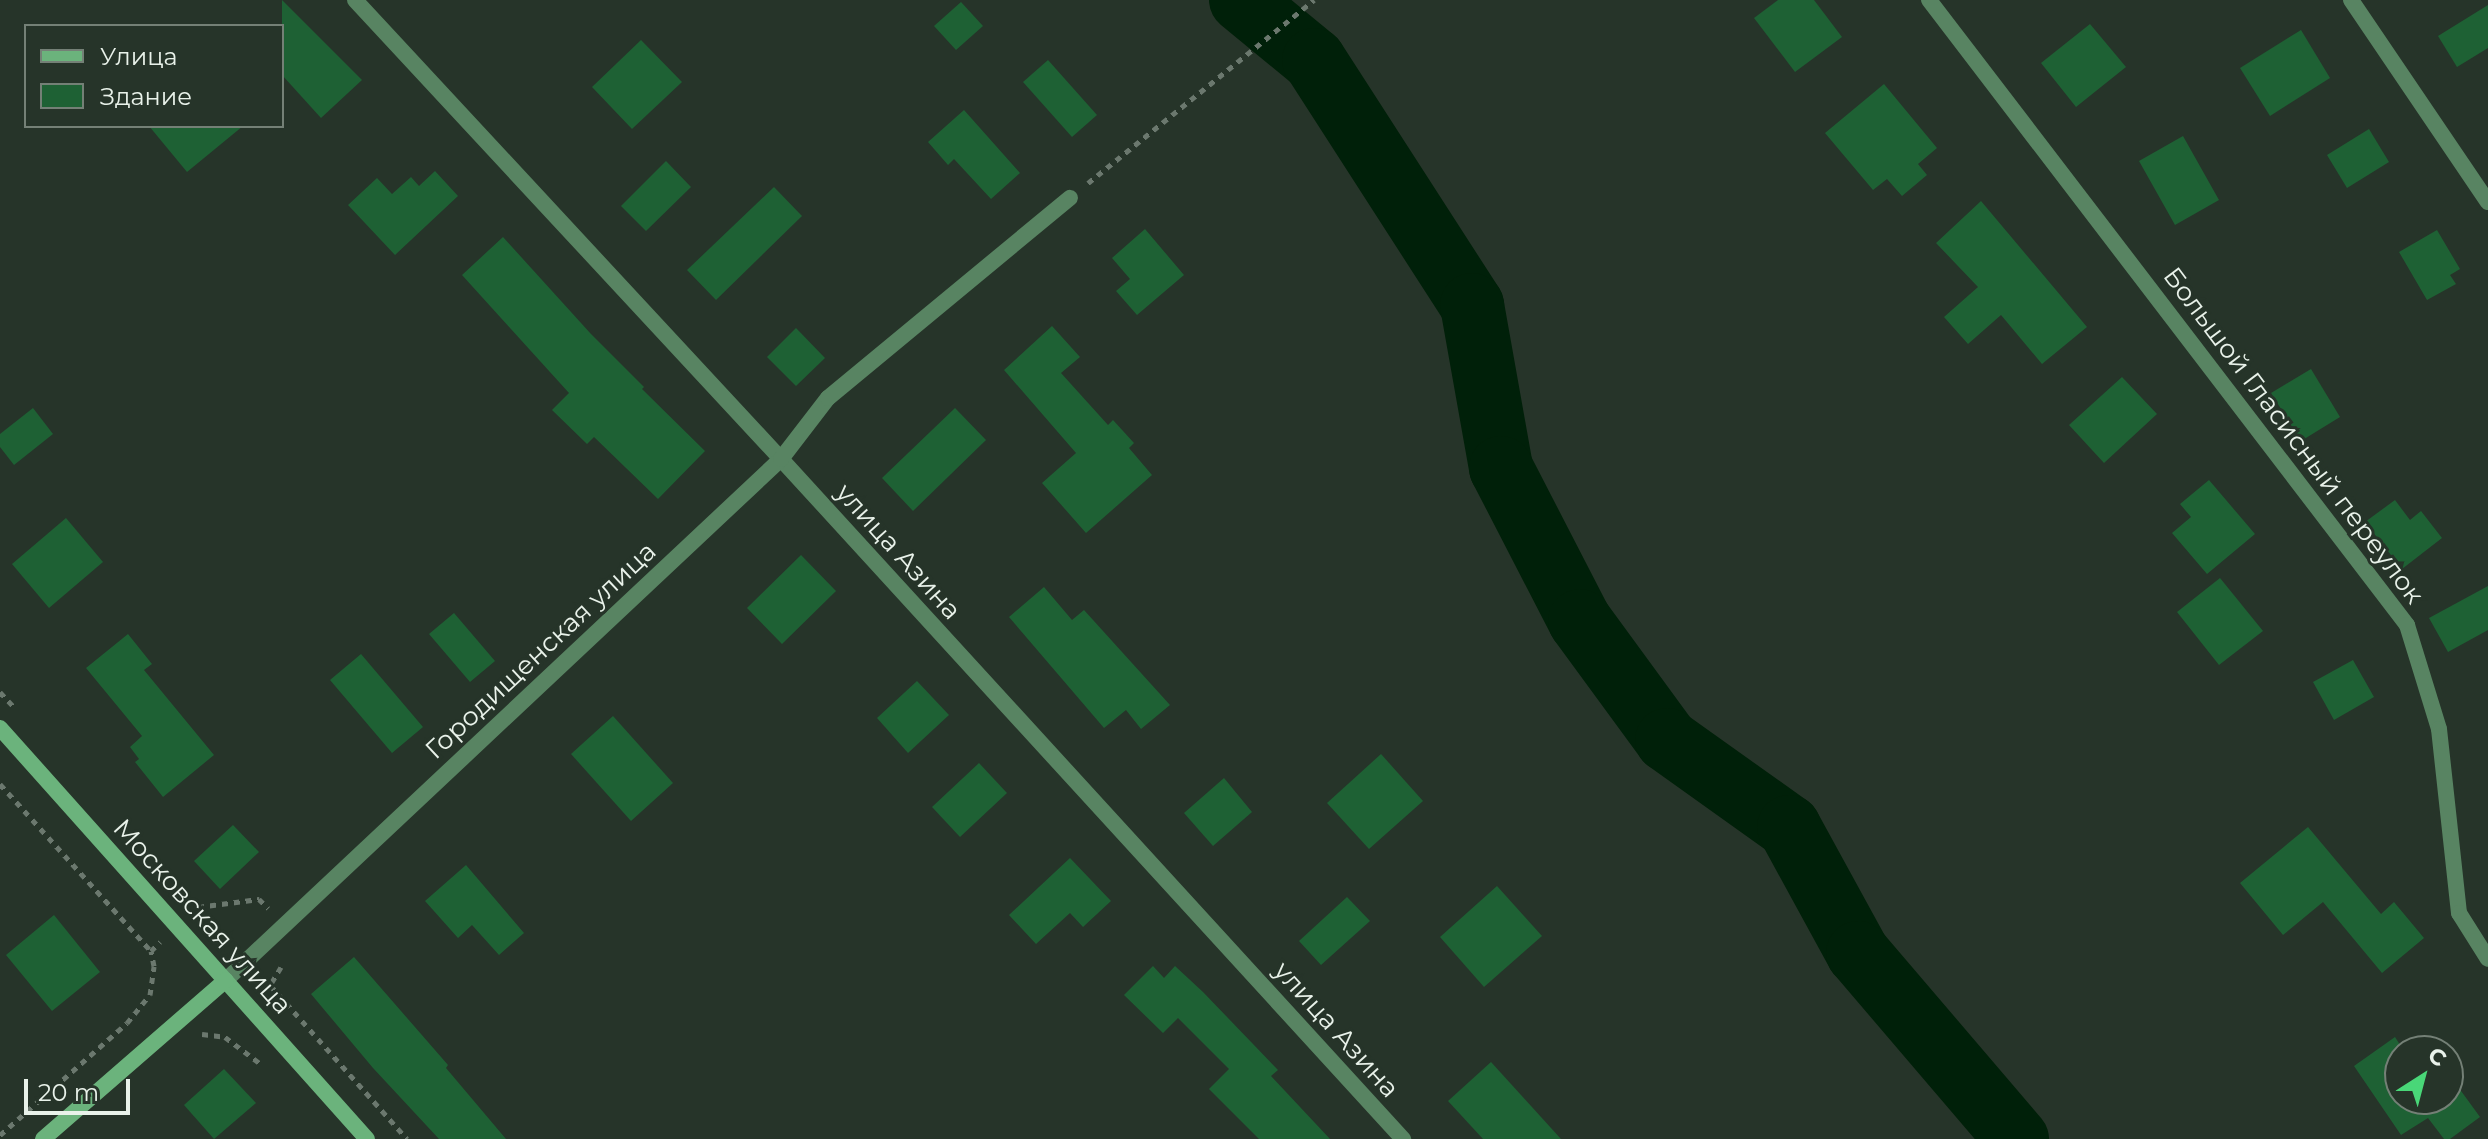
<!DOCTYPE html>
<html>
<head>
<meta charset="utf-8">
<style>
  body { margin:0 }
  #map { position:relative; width:2488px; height:1139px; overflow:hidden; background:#263429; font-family:Montserrat,sans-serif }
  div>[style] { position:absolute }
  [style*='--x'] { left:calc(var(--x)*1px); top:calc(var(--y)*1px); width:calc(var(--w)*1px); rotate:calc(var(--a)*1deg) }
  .river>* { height:64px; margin:-32px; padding:0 32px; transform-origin:32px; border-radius:32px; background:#002009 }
  .building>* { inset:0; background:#1e6134 }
  .path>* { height:5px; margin-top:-2.5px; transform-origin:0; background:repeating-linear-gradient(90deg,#6b786e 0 6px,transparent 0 12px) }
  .street>* { height:16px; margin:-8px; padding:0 8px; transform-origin:8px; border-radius:8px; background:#588462 }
  .secondary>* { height:16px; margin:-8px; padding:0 8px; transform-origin:8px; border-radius:8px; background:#6bb37c }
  span { translate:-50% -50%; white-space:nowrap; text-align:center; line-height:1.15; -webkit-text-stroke:6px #263429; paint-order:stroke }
  .street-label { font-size:26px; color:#e9f2ea }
  .legend { position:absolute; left:24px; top:24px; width:260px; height:104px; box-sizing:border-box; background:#263429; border:2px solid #748076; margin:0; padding:10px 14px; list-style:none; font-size:24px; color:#e9f2ea }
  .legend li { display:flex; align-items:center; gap:16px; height:40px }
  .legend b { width:40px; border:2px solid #748076 }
  .north { position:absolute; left:2384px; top:1035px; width:80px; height:80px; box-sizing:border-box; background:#263429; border:2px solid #748076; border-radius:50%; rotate:36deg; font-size:22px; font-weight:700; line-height:32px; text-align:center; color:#e9f2ea }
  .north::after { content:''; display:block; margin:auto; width:28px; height:36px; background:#49d778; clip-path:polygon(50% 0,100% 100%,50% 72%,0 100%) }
  .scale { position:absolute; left:24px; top:1079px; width:106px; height:36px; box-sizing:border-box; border:4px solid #e9f2ea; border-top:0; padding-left:10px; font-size:24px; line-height:28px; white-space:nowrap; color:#e9f2ea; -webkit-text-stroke:6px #263429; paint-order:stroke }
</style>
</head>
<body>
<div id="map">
  <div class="river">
    <i style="--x:1241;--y:0;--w:94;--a:39.4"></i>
    <i style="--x:1314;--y:60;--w:292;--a:57.2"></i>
    <i style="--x:1472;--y:305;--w:166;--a:79.9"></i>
    <i style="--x:1501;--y:468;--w:172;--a:62.7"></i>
    <i style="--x:1580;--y:621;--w:147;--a:53.8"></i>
    <i style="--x:1667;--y:740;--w:150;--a:35.5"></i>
    <i style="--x:1789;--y:827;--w:144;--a:61.3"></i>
    <i style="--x:1858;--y:953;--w:245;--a:49.5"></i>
  </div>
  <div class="building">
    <i style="clip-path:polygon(282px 0,362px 80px,321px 118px,282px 75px)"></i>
    <i style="clip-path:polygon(1778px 0,1814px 0,1842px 37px,1795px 72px,1754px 18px)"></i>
    <i style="clip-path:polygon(961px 2px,983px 26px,956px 50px,934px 26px)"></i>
    <i style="clip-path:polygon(2488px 5px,2488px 48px,2457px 67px,2438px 36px)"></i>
    <i style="clip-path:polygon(2090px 24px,2126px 67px,2076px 107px,2041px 63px)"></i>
    <i style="clip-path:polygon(2301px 30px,2330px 78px,2270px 116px,2240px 68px)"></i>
    <i style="clip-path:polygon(641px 40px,682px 82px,632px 129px,592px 87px)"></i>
    <i style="clip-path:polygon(1048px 60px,1097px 115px,1072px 137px,1023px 82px)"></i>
    <i style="clip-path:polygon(1884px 84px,1937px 148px,1918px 164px,1927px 175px,1902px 196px,1887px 179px,1873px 190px,1825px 133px)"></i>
    <i style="clip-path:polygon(964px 110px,1020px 173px,991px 199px,954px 159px,948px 165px,928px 142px)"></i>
    <i style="clip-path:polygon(149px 126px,243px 126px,187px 172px)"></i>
    <i style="clip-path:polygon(2369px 129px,2389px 162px,2347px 188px,2327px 155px)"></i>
    <i style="clip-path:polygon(2183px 136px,2219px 200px,2175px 225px,2139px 161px)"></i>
    <i style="clip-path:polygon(666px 161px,691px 187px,646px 231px,621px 206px)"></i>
    <i style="clip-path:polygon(435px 171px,458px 196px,395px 255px,348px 205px,377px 178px,392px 194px,411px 177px,419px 186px)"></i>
    <i style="clip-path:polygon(774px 187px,802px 216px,716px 300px,687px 270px)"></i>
    <i style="clip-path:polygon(1981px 201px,2087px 327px,2042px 364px,2001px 315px,1968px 344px,1944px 317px,1978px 287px,1936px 243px)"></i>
    <i style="clip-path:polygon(1145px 229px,1184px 275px,1137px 315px,1116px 291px,1130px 279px,1112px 258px)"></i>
    <i style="clip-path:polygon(2437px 230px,2460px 269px,2450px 275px,2456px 284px,2427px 300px,2399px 252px)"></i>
    <i style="clip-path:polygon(503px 237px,591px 334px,644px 387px,642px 389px,705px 451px,658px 499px,594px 437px,587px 444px,552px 410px,569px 393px,462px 275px)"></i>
    <i style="clip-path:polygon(1052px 326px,1080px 357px,1061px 373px,1108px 425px,1113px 420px,1134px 443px,1129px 448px,1152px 475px,1086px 533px,1042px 483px,1076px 453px,1004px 370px)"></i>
    <i style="clip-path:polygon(796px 328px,825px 358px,796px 386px,767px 357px)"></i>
    <i style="clip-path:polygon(2311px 369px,2340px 417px,2301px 441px,2271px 393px)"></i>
    <i style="clip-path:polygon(2122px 377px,2157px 414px,2104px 463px,2069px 425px)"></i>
    <i style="clip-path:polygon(33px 408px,53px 434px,14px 465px,0 447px,0 434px)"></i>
    <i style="clip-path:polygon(955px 408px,986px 440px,913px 511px,882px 478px)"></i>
    <i style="clip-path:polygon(2209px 480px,2255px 534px,2207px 574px,2172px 533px,2191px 517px,2180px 504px)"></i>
    <i style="clip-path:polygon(2395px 500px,2410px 520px,2421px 511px,2442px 538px,2402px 569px,2365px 522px)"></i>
    <i style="clip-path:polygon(66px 518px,103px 562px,49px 608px,12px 564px)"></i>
    <i style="clip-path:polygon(801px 555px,836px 591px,782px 644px,747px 608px)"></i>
    <i style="clip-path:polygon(2220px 578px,2263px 631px,2219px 665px,2177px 612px)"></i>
    <i style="clip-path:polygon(2488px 586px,2488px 630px,2448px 652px,2429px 618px)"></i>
    <i style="clip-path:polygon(1044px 587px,1072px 620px,1084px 610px,1170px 705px,1141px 729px,1126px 710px,1104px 728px,1009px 617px)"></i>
    <i style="clip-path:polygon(454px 613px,495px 661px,470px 682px,429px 634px)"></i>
    <i style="clip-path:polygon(128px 634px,152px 664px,144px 670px,214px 755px,163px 797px,135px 762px,139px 759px,130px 747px,142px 736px,86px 668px)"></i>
    <i style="clip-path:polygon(361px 654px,423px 727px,392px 753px,330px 680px)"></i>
    <i style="clip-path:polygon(2353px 660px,2374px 697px,2334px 720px,2313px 682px)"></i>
    <i style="clip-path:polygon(917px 681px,949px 715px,908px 753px,877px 718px)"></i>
    <i style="clip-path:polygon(613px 716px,673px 783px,631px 821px,571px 754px)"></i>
    <i style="clip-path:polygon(1381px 754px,1423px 801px,1369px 849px,1327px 803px)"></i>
    <i style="clip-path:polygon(979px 763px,1007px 793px,960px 837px,932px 807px)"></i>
    <i style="clip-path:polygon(1224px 778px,1252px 812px,1213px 846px,1184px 813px)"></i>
    <i style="clip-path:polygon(233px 825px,259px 852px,220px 889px,194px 861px)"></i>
    <i style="clip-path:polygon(2308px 827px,2381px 914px,2394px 902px,2424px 938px,2382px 973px,2323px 902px,2283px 935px,2240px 883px)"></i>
    <i style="clip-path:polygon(1070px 858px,1111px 901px,1083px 927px,1070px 913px,1036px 944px,1009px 915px)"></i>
    <i style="clip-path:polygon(466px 865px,524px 933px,499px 955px,472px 925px,458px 938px,425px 901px)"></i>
    <i style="clip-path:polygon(1497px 886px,1542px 936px,1484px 987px,1440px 937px)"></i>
    <i style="clip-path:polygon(1347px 897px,1370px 921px,1321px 965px,1299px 941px)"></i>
    <i style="clip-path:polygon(54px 915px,100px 972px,52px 1011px,6px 955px)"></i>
    <i style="clip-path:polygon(354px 957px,448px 1065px,446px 1068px,506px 1139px,439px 1139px,373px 1068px,311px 994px)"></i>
    <i style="clip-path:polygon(1153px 966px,1164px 978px,1175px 966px,1203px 992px,1278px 1070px,1271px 1076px,1330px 1139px,1259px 1139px,1209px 1089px,1229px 1069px,1178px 1018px,1163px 1033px,1124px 995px)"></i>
    <i style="clip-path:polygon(2395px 1037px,2404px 1051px,2400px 1051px,2400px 1099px,2448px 1099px,2448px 1073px,2480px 1117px,2450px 1139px,2444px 1139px,2428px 1118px,2401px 1135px,2354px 1066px)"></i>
    <i style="clip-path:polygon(1491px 1062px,1561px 1139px,1483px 1139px,1448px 1101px)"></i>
    <i style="clip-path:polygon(224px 1069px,256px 1103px,214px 1139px,184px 1105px)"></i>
  </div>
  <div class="path">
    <i style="--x:1088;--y:183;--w:291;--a:-39"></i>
    <i style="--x:0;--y:692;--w:19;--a:47"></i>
    <i style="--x:0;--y:784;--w:225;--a:47.9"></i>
    <i style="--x:196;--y:904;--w:4;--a:56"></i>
    <i style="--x:198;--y:907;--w:62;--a:-7.5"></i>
    <i style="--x:259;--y:899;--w:13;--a:45"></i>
    <i style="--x:281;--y:967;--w:21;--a:121"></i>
    <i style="--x:270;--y:985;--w:206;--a:48.3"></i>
    <i style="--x:202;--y:1034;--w:23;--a:7"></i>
    <i style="--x:225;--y:1037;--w:46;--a:37.1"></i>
    <i style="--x:0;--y:1135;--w:169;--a:-41.4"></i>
    <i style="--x:127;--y:1023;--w:36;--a:-51"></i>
    <i style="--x:150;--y:995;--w:29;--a:-82"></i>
    <i style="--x:154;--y:966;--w:15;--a:-101"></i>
    <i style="--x:151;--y:951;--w:13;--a:-45"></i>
  </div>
  <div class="street">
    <i style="--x:355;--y:0;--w:626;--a:47.14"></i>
    <i style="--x:781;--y:459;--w:922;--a:47.55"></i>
    <i style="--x:1929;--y:0;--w:787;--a:52.59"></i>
    <i style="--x:2407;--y:625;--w:109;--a:72.9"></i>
    <i style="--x:2439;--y:729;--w:185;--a:83.8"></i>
    <i style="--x:2459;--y:913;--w:54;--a:57.8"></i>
    <i style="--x:2351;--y:0;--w:244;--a:55.9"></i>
    <i style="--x:226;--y:980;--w:761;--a:-43.19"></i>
    <i style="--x:781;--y:459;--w:77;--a:-52.4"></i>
    <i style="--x:828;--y:398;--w:314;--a:-39.6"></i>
  </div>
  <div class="secondary">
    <i style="--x:0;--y:728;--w:551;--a:48.24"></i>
    <i style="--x:43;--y:1139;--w:242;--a:-41"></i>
  </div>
  <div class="street-label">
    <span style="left:2293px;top:436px;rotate:53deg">Большой Гласисный переулок</span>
    <span style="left:898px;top:552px;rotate:48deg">улица Азина</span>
    <span style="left:541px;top:651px;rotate:-43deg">Городищенская улица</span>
    <span style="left:202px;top:917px;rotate:48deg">Московская улица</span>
    <span style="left:1336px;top:1030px;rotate:48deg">улица Азина</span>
  </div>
  <ul class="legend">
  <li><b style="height:10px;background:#6bb37c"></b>Улица</li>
  <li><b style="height:22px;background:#1e6134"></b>Здание</li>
  </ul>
  <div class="north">С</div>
  <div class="scale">20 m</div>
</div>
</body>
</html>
